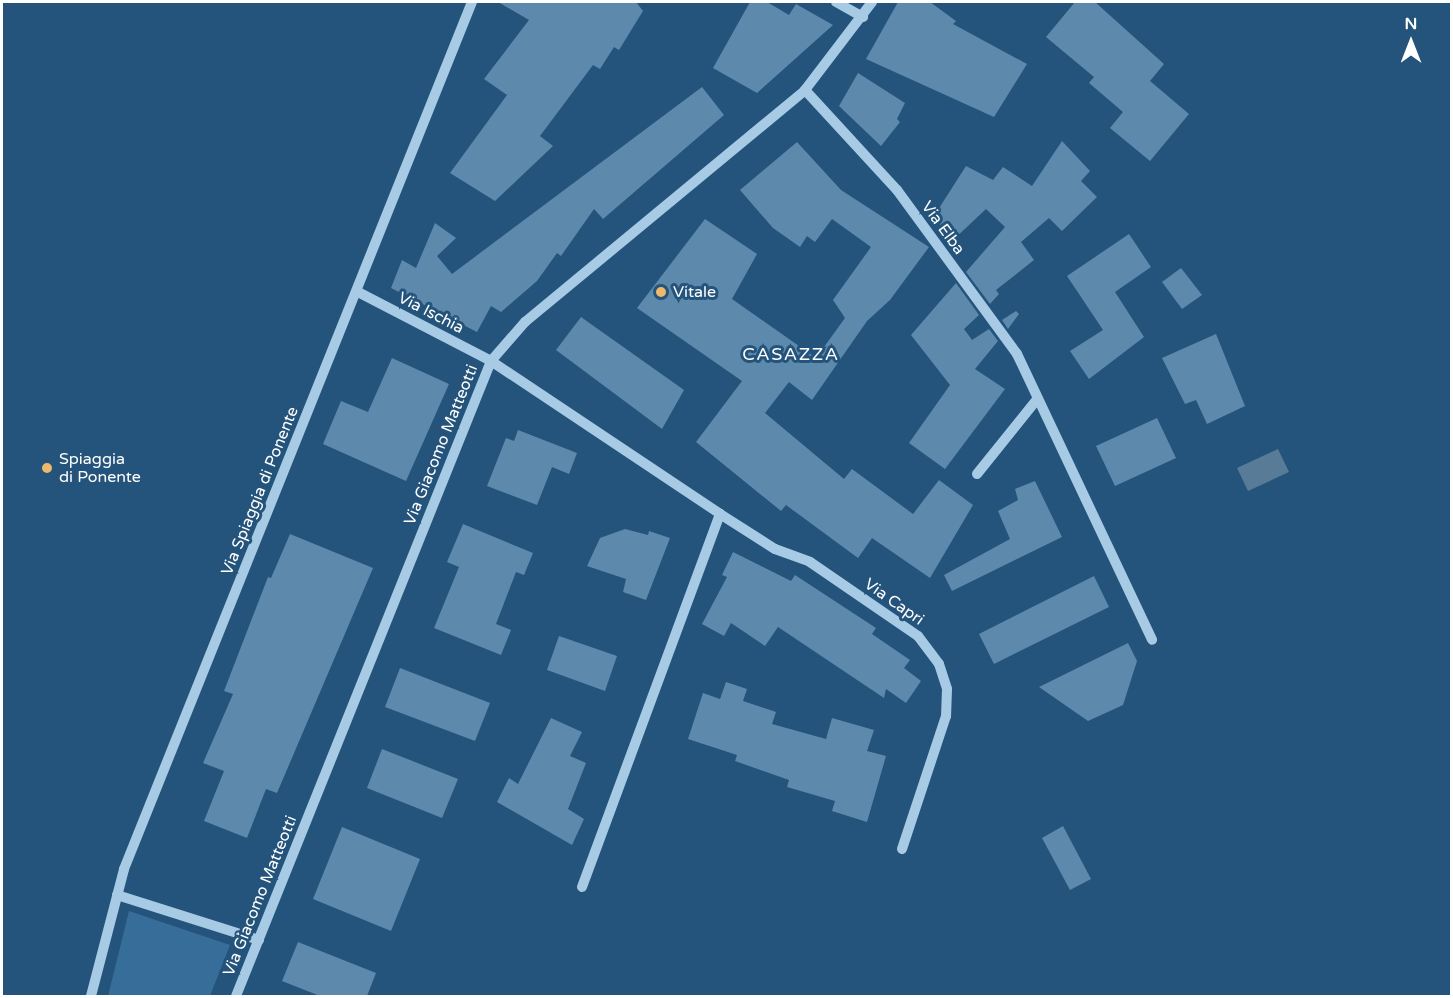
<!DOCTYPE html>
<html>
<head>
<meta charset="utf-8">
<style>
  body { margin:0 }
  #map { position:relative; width:1453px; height:998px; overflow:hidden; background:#24547b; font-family:"Varela Round",sans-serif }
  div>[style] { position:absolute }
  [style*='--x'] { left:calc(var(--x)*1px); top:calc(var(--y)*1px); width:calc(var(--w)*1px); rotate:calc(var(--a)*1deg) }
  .green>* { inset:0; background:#376e99 }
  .water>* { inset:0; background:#587b97 }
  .building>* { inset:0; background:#5d89ad }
  .minor>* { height:10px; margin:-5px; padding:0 5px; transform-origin:5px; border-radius:5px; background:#a7cae5 }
  .dots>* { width:16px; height:16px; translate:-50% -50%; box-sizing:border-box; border:3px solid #24547b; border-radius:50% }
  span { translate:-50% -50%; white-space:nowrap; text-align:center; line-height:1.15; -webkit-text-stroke:6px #24547b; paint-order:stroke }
  .street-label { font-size:16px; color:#fff }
  .poi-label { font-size:16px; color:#fff }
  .left { translate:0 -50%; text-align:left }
  .neighbourhood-label { font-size:18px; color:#fff; letter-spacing:1.5px }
  .frame { position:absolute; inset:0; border:3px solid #fff; pointer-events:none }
  .north { position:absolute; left:1381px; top:12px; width:60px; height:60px; -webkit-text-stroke:4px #24547b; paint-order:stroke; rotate:0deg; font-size:16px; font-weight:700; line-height:24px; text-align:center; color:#fff }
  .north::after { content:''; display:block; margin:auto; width:21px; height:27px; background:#fff; clip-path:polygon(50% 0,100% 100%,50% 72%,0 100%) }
</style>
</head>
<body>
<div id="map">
  <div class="green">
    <i style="clip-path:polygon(129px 911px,230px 945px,210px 996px,108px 996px)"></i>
  </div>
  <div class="water">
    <i style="clip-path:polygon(1278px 449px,1289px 472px,1248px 491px,1237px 468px)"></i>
  </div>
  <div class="building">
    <i style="clip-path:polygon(498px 2px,636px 2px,643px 11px,619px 50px,614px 47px,600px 69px,593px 65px,540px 136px,553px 146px,495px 201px,450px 173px,507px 95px,484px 79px,529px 20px)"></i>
    <i style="clip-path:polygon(750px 2px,767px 2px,789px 15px,796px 4px,833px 25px,757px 93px,713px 68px)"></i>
    <i style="clip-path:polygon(898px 2px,930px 2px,956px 21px,953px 24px,1027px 64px,994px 117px,866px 59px)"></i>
    <i style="clip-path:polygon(1075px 2px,1095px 2px,1164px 64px,1150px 81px,1189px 114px,1150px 161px,1110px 128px,1123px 112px,1089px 83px,1094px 77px,1046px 37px)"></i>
    <i style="clip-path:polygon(858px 73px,905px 103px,897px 119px,900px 122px,881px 146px,839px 106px)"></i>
    <i style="clip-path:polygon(702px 87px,724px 115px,603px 219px,594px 209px,561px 256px,557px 253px,537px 281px,501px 312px,491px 306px,477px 332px,391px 288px,402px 260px,416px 268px,435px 223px,456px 238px,437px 256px,452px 274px)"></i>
    <i style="clip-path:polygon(1062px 141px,1090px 171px,1081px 181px,1097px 197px,1062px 231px,1049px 218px,1021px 242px,1034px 260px,996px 290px,999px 294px,990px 304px,966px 272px,1005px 227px,986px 209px,952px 241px,934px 216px,966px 166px,993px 180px,1003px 167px,1032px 186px)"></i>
    <i style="clip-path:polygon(797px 142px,841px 190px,929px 247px,890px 300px,867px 321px,812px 400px,789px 382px,765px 413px,844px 479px,852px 469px,913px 514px,939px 480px,973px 505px,930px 578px,872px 538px,858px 558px,786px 505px,781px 511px,696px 442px,742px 381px,637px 308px,705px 219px,757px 254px,732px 299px,816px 358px,845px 318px,833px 300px,871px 247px,832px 219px,815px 242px,807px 236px,800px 247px,773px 228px,740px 190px)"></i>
    <i style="clip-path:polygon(1129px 234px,1151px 267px,1115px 292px,1144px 337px,1089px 379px,1070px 351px,1103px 330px,1067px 276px)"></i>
    <i style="clip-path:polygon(1181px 268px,1202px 295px,1182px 309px,1162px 282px)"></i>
    <i style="clip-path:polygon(956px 283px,979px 315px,964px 329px,972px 340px,989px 329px,998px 341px,975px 369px,1005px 389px,945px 469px,909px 443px,950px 385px,911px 335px)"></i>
    <i style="clip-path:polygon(1016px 311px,1019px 314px,1008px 329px,1002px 320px)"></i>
    <i style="clip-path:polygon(581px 317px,684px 390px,662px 429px,556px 350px)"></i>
    <i style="clip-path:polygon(1216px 334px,1245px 406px,1207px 424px,1196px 400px,1185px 404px,1162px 358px)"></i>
    <i style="clip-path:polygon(392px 358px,449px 384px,406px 481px,323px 444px,341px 401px,368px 412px)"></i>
    <i style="clip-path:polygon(1157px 418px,1176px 458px,1115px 486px,1096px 446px)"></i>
    <i style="clip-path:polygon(518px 430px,577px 453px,569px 474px,552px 467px,537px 505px,487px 486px,506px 438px,514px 441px)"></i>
    <i style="clip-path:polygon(1035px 481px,1062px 537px,952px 591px,944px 575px,1010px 539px,998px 511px,1018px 500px,1015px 489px)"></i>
    <i style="clip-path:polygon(463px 524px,533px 553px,524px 575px,516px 572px,496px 624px,511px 630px,501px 655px,434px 628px,459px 567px,447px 562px)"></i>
    <i style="clip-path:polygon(625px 529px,648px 535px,649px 531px,670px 538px,646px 600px,623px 592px,626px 579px,587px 566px,600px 538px)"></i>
    <i style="clip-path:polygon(290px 534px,373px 568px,277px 793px,266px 789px,247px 838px,204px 821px,224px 771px,203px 763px,233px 694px,224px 691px,268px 577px,271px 578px)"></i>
    <i style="clip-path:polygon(733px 552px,791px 581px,795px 575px,876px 628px,872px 634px,910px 660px,904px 668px,921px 681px,906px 703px,886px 689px,884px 698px,778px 627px,765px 646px,731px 623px,724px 636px,702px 624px,727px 577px,722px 575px)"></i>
    <i style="clip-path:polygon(1094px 576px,1109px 607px,994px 664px,979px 634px)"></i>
    <i style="clip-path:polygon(559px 636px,617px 656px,605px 691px,547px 670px)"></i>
    <i style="clip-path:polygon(1128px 643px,1137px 661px,1123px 705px,1088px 721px,1039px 687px)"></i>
    <i style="clip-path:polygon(400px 668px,490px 703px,475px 741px,385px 707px)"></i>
    <i style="clip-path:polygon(726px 682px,747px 689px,743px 701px,776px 712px,772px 724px,826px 739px,832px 718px,874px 730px,867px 751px,886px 756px,867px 822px,832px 811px,835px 801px,787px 787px,789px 780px,735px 761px,737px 755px,688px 739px,703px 693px,720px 699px)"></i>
    <i style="clip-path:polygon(551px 718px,582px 732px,570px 756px,586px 763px,568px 809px,584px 819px,572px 845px,497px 802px,509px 778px,518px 784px)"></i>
    <i style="clip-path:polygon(382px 749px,458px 779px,442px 818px,367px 788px)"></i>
    <i style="clip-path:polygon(1063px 826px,1091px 879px,1070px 890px,1042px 838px)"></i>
    <i style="clip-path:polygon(342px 827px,420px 859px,391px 931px,313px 899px)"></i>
    <i style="clip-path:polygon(298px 942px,376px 973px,367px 996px,320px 996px,282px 981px)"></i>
  </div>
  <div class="minor">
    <i style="--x:836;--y:2;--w:31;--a:29"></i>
    <i style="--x:805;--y:90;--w:136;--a:47.4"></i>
    <i style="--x:897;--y:190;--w:203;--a:53.8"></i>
    <i style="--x:1017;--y:354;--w:316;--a:64.7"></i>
    <i style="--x:358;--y:292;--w:150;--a:27.4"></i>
    <i style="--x:491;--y:361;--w:275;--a:33.7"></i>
    <i style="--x:720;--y:514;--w:65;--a:32.5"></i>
    <i style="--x:775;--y:549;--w:37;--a:20"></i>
    <i style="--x:810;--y:562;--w:131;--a:34.4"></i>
    <i style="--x:918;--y:636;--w:35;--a:53"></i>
    <i style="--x:939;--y:664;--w:26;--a:72"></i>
    <i style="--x:947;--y:689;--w:27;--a:92"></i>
    <i style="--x:946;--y:716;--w:140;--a:108.3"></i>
    <i style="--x:977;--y:474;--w:97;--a:-51.2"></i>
    <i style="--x:582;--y:887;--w:398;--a:-69.7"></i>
    <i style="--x:117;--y:895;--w:149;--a:17.6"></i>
    <i style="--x:91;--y:996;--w:131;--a:-75.4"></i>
    <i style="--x:124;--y:869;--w:934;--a:-68.13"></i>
    <i style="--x:236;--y:996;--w:684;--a:-68.12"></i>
    <i style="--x:491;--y:361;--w:52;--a:-48.9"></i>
    <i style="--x:525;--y:322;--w:364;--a:-39.6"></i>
    <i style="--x:805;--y:90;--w:111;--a:-52.7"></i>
  </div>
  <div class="dots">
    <i style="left:661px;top:292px;background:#efb96b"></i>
    <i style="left:47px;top:468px;background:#efb96b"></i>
  </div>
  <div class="street-label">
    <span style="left:943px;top:228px;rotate:54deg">Via Elba</span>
    <span style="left:431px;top:313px;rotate:27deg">Via Ischia</span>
    <span style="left:441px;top:445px;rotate:-68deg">Via Giacomo Matteotti</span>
    <span style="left:260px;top:491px;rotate:-68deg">Via Spiaggia di Ponente</span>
    <span style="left:894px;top:602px;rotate:35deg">Via Capri</span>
    <span style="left:260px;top:896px;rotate:-68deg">Via Giacomo Matteotti</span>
  </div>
  <div class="poi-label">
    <span class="left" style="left:673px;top:292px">Vitale</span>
    <span class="left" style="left:59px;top:468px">Spiaggia<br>di Ponente</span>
  </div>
  <div class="neighbourhood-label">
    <span style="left:791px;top:354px">CASAZZA</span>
  </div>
  <div class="frame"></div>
  <div class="north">N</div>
</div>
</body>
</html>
